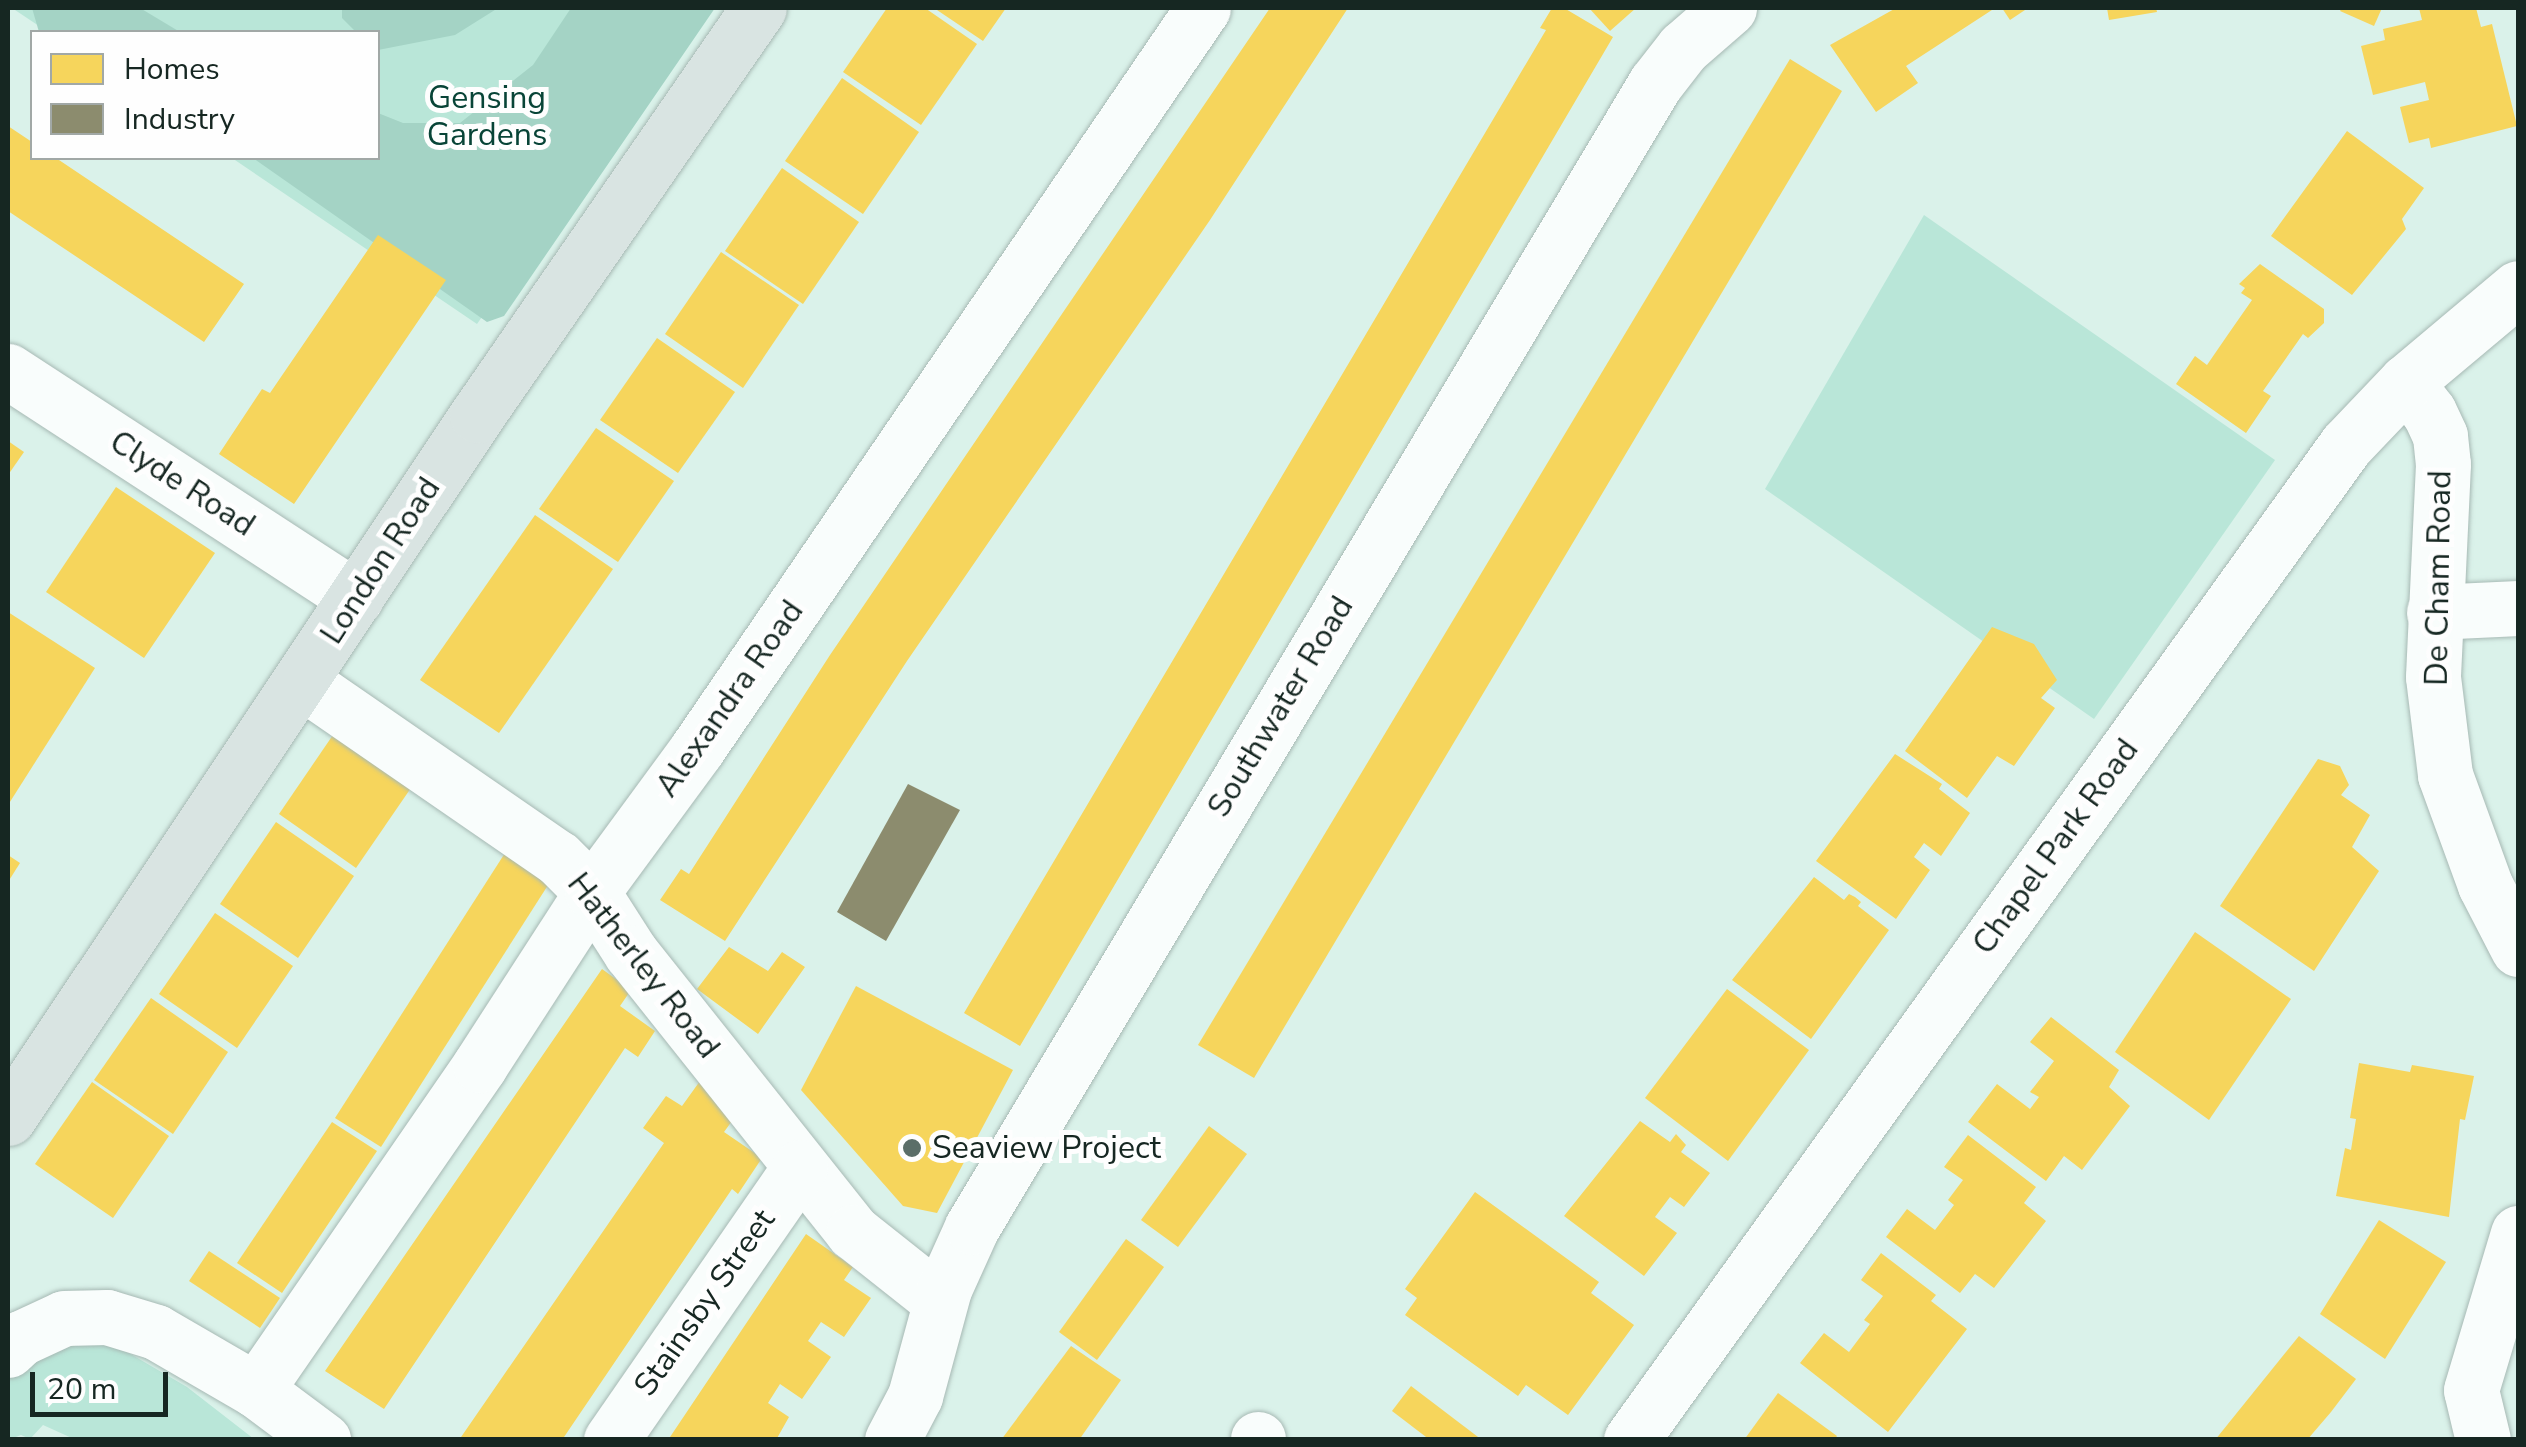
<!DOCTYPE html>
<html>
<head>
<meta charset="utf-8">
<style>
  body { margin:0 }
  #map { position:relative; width:2526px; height:1447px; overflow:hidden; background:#daf2ea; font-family:"Nunito Sans",sans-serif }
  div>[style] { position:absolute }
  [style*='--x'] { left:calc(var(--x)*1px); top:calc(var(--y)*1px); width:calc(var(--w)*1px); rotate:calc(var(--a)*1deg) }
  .green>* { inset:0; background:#b9e6d8 }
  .forest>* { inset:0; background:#a4d3c5 }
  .homes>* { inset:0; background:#f6d55c }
  .industry>* { inset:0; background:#8c8c6e }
  .roads { filter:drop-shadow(0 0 2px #a7b9b4) drop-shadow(0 0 2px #a7b9b4) }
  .minor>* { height:55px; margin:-27.5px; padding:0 27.5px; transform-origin:27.5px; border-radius:27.5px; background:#f9fdfc }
  .major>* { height:55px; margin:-27.5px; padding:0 27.5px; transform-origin:27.5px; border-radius:27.5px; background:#d9e4e2 }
  .dots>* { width:28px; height:28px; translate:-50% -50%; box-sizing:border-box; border:5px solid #fefefe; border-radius:50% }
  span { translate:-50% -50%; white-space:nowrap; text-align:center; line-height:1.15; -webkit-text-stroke:10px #fefefe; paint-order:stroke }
  .park-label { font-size:32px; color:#084437 }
  .street-label { font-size:32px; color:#162722 }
  .poi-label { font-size:32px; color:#162722 }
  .left { translate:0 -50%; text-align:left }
  .frame { position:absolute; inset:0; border:10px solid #162722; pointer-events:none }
  .legend { position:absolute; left:30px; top:30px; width:350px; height:130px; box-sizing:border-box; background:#fefefe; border:2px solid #a1a8a6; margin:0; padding:12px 18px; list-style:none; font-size:30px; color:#162722 }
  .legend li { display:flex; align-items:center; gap:20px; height:50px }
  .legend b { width:50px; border:2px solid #a1a8a6 }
  .scale { position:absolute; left:30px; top:1372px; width:138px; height:45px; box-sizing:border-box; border:5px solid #162722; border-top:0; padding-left:12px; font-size:30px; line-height:35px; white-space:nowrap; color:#162722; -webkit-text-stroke:8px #fefefe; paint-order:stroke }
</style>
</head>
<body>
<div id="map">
  <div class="green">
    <i style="clip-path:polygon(12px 8px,696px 8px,477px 324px,232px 158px,378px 158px,378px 32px,48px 32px)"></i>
    <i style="clip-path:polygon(1924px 215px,2275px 460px,2094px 719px,1765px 489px)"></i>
    <i style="clip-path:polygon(78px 1339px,122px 1349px,187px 1387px,254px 1439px,74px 1439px,43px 1425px,30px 1439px,21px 1435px,8px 1440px,8px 1378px)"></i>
  </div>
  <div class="forest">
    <i style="clip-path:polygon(32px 8px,140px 8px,180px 32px,39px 32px)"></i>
    <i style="clip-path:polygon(342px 8px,498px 8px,455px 35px,378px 50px,378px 32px,356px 32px,342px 18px)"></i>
    <i style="clip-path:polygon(571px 8px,715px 8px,504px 316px,487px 322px,253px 158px,378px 158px,378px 113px,403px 123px,460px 123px,533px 65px)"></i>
  </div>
  <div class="homes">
    <i style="clip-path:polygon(887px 8px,925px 8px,977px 44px,921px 125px,843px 72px)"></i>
    <i style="clip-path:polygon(934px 8px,1006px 8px,983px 41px)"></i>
    <i style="clip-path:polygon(1270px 8px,1348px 8px,1210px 220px,907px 661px,725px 941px,660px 900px,681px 869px,689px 874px,830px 655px)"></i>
    <i style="clip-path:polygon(1552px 8px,1564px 8px,1613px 37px,1020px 1046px,964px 1013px,1546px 30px,1540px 28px)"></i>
    <i style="clip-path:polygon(1589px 8px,1636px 8px,1610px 31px)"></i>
    <i style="clip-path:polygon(1896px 8px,1995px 8px,1906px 66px,1918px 83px,1876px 112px,1830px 45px)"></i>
    <i style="clip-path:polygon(2002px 8px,2028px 8px,2010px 20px)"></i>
    <i style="clip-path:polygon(2107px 8px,2156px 8px,2157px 12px,2109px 20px)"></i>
    <i style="clip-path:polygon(2342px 8px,2382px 8px,2374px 26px,2340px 11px)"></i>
    <i style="clip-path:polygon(2419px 8px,2476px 8px,2481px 27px,2492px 24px,2517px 126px,2431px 148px,2429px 138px,2409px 143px,2400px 107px,2429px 100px,2425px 82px,2373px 95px,2361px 46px,2385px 40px,2383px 29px,2422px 20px)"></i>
    <i style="clip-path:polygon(1790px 59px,1842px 91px,1254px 1078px,1198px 1045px)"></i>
    <i style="clip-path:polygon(842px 78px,919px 132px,863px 214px,785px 161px)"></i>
    <i style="clip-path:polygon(8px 126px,32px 142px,32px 158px,56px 158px,244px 284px,204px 342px,8px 211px)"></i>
    <i style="clip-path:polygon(2347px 131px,2424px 188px,2402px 219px,2406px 229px,2352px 295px,2271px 236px)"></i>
    <i style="clip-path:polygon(782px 168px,859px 222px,803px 304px,725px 251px)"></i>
    <i style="clip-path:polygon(378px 235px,446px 280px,294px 504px,219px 454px,262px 389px,270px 393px)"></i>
    <i style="clip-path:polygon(721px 252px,799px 305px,743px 388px,665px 334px)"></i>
    <i style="clip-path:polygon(2260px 264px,2324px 309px,2324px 323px,2308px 338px,2303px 334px,2263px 391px,2271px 396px,2246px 433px,2176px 384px,2195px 356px,2207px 365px,2229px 333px,2252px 300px,2241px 293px,2245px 288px,2239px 284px)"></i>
    <i style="clip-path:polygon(657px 338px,735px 392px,678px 473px,600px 420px)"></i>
    <i style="clip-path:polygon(596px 428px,674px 481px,618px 562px,539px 509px)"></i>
    <i style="clip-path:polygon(8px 441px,24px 452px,8px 475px)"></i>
    <i style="clip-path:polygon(116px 487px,215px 553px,144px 658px,46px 592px)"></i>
    <i style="clip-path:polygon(535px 515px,613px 569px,499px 733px,420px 680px)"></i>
    <i style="clip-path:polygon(8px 612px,95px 668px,8px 805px)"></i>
    <i style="clip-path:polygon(1992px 627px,2034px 644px,2057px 680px,2041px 698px,2055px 708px,2014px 766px,1997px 756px,1967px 798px,1905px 751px)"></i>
    <i style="clip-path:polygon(335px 732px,413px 785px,356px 868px,279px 814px)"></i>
    <i style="clip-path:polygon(1895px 754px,1942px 784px,1939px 789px,1970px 813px,1941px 856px,1924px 843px,1914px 857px,1930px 870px,1896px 919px,1816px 861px)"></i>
    <i style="clip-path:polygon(2318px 759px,2340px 766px,2349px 785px,2341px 795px,2370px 815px,2352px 847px,2379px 871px,2314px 971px,2220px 906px)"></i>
    <i style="clip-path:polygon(276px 822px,354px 876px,298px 958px,220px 904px)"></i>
    <i style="clip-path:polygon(505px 853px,550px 882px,381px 1147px,335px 1118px)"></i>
    <i style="clip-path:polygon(8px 855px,20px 863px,8px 882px)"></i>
    <i style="clip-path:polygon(1814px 877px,1844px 900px,1849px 894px,1855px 897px,1861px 902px,1858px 906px,1889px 930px,1811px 1039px,1732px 980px)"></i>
    <i style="clip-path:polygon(215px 913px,293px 966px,237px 1048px,159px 994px)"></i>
    <i style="clip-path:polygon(2195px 932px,2291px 999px,2209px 1120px,2115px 1052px)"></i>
    <i style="clip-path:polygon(729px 947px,768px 971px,782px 952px,805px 967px,758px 1034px,697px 989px)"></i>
    <i style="clip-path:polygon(602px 969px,631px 990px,620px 1006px,655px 1031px,638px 1057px,625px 1048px,384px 1409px,325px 1371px)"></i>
    <i style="clip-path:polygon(856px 986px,1013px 1070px,937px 1213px,903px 1206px,801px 1090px)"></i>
    <i style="clip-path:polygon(1727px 989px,1809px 1050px,1728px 1161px,1645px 1098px)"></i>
    <i style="clip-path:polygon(151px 998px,228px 1052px,173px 1134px,94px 1080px)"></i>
    <i style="clip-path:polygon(2051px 1017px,2119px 1070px,2109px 1087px,2130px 1106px,2082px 1170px,2064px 1156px,2046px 1181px,1968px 1122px,1997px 1084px,2030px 1109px,2039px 1097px,2030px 1092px,2054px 1061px,2030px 1042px)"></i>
    <i style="clip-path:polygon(2359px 1063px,2410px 1072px,2412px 1065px,2474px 1076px,2465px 1120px,2460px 1119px,2449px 1217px,2336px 1196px,2345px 1148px,2351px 1150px,2356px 1119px,2350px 1118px)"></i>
    <i style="clip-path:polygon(700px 1081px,740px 1110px,724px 1132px,762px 1158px,738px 1194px,732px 1189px,562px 1440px,459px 1440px,664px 1143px,643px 1128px,666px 1096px,682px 1106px)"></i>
    <i style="clip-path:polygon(92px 1082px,169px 1136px,113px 1218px,35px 1164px)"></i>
    <i style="clip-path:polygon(1640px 1121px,1670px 1142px,1676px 1134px,1686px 1145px,1681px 1152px,1710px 1173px,1684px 1207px,1670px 1197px,1655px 1217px,1677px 1233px,1644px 1276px,1564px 1216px)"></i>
    <i style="clip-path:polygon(332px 1122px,377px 1151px,282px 1293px,237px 1263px)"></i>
    <i style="clip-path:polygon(1209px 1126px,1247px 1154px,1178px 1247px,1141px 1220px)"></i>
    <i style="clip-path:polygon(1968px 1135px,2036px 1187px,2024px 1203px,2046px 1221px,1994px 1288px,1975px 1274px,1960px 1293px,1886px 1237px,1907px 1209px,1935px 1230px,1954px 1205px,1948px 1200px,1963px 1180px,1944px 1167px)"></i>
    <i style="clip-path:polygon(1475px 1192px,1599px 1282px,1591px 1293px,1634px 1325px,1568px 1415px,1526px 1385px,1518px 1396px,1405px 1315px,1417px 1298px,1405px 1289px)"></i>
    <i style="clip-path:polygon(2379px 1220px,2446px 1262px,2385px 1359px,2320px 1314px)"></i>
    <i style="clip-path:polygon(806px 1234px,853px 1267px,844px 1280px,871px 1298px,844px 1337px,821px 1322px,808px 1341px,831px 1357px,802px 1399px,780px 1384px,768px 1403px,789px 1417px,776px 1440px,668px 1440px)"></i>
    <i style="clip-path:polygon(1126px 1239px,1164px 1267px,1097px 1360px,1059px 1332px)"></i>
    <i style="clip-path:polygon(209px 1251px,280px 1298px,260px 1328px,189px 1281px)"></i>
    <i style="clip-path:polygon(1881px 1253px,1936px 1295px,1931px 1301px,1967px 1329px,1888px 1432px,1800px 1363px,1824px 1333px,1849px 1352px,1870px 1324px,1864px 1320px,1883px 1296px,1861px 1280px)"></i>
    <i style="clip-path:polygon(2299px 1336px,2356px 1379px,2331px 1412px,2307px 1440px,2215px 1440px)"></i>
    <i style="clip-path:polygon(1071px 1346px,1121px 1380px,1079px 1440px,1001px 1440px)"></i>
    <i style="clip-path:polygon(1411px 1386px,1482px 1440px,1430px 1440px,1392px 1411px)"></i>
    <i style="clip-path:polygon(1778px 1393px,1837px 1436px,1834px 1440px,1744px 1440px)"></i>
  </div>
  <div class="industry">
    <i style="clip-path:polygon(908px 784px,960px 810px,886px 941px,837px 912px)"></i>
  </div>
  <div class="roads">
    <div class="minor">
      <i style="--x:8;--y:371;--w:415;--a:33.1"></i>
      <i style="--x:2406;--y:382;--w:38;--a:53"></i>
      <i style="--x:2429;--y:412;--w:26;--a:65"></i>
      <i style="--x:2440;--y:436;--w:28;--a:84"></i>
      <i style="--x:2443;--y:464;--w:213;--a:92.7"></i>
      <i style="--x:2433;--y:677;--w:99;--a:83"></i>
      <i style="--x:2445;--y:775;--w:117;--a:70"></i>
      <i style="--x:2485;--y:885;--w:72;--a:62.7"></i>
      <i style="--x:2434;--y:612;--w:84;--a:-2.7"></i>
      <i style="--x:301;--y:681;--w:312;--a:34.6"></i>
      <i style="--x:558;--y:858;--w:48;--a:45"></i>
      <i style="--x:592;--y:892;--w:72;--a:57.4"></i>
      <i style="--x:631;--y:953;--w:357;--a:51.5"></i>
      <i style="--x:853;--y:1232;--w:111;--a:38.4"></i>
      <i style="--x:8;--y:1350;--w:18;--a:-43"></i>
      <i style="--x:21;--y:1338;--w:47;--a:-24.9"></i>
      <i style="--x:64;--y:1318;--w:43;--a:-1.3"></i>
      <i style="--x:107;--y:1317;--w:51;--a:17"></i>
      <i style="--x:156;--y:1332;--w:116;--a:30.1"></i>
      <i style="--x:256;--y:1390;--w:84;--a:36.7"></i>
      <i style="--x:256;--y:1390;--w:395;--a:-55.4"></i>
      <i style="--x:480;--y:1065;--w:206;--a:-57.1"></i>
      <i style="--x:592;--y:892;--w:177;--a:-53.7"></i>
      <i style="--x:697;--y:749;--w:897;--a:-55.67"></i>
      <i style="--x:1258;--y:1439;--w:1;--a:90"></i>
      <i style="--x:611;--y:1440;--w:332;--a:-55.3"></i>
      <i style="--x:892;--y:1440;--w:50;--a:-62.4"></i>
      <i style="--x:915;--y:1396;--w:111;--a:-74.8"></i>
      <i style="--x:944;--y:1289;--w:68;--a:-65.7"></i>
      <i style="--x:972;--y:1227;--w:1332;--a:-59.14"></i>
      <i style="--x:1655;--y:84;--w:46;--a:-52.1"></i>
      <i style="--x:1683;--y:48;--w:61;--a:-41"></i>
      <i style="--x:1631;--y:1440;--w:1225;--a:-54.3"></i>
      <i style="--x:2346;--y:445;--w:87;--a:-46.4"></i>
      <i style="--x:2406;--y:382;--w:146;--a:-40"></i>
      <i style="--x:2483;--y:1440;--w:51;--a:-103.5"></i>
      <i style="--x:2471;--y:1390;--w:164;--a:-73.3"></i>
    </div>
    <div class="major">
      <i style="--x:8;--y:1118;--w:845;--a:-56.29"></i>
      <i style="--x:477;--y:415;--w:495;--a:-55.3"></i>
    </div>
  </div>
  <div class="dots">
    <i style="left:912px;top:1148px;background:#5b6e68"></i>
  </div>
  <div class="park-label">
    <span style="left:487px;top:117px">Gensing<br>Gardens</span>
  </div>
  <div class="street-label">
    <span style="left:182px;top:484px;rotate:33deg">Clyde Road</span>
    <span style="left:381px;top:561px;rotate:-57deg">London Road</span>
    <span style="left:2439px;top:578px;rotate:-89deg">De Cham Road</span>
    <span style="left:730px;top:699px;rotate:-55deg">Alexandra Road</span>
    <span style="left:1281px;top:707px;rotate:-59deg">Southwater Road</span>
    <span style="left:2056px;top:847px;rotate:-54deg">Chapel Park Road</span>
    <span style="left:643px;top:966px;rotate:52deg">Hatherley Road</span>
    <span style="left:705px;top:1303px;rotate:-55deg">Stainsby Street</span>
  </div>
  <div class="poi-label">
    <span class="left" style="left:932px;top:1148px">Seaview Project</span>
  </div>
  <div class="frame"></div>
  <ul class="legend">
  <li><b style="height:28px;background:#f6d55c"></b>Homes</li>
  <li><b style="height:28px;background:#8c8c6e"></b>Industry</li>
  </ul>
  <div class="scale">20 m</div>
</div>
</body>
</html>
